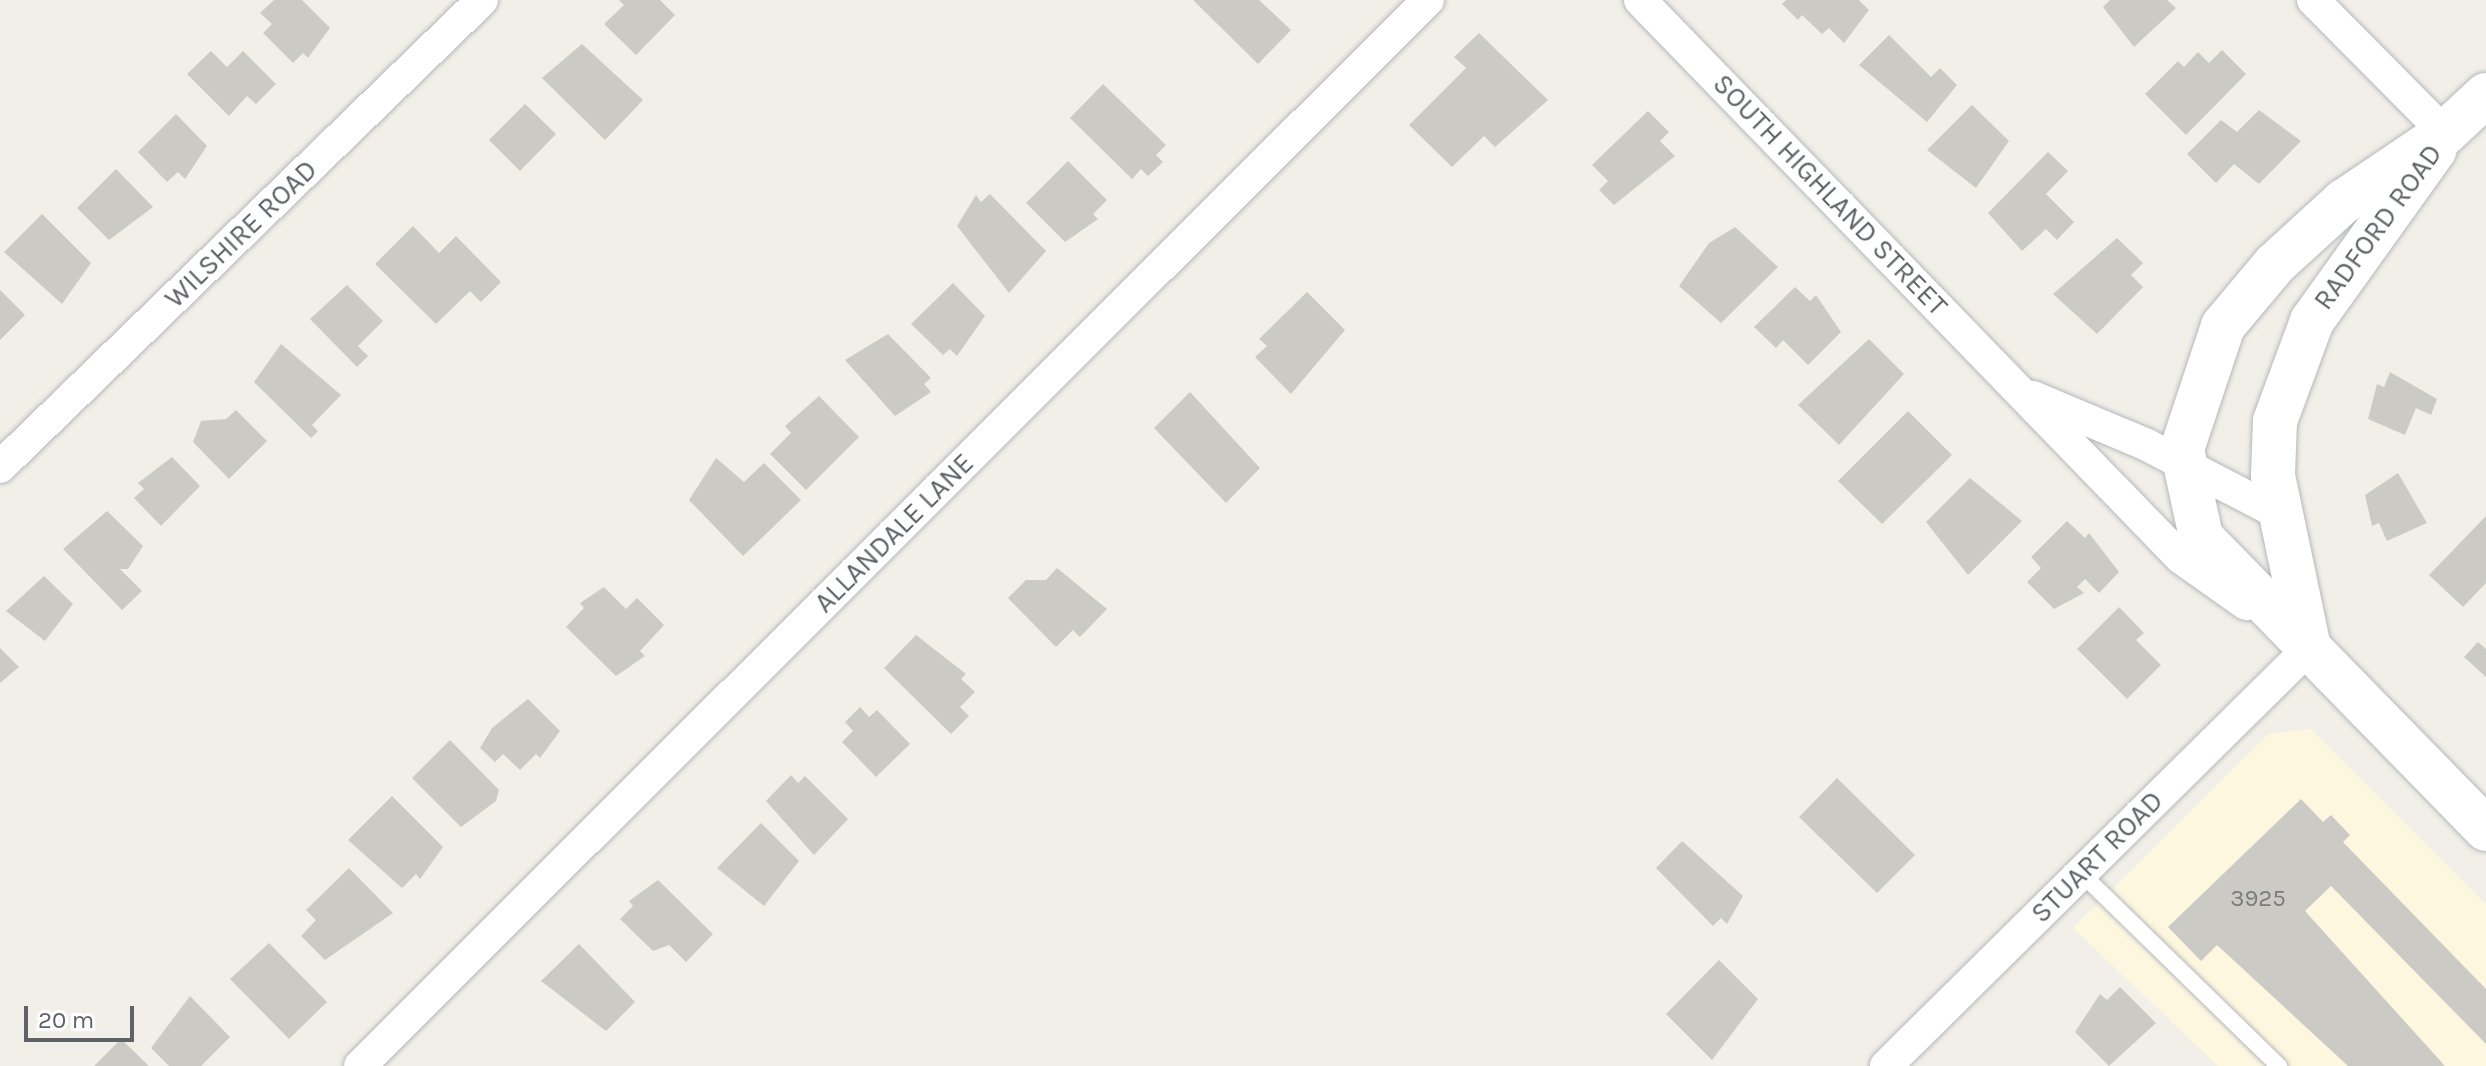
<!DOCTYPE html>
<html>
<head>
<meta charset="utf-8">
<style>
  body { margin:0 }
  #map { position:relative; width:2486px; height:1066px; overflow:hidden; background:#f1efe8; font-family:Karla,sans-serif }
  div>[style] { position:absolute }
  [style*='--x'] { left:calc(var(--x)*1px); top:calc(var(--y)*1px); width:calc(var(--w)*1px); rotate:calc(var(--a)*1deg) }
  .commercial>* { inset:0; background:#fef7e0 }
  .building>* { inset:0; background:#cccac5 }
  .roads { filter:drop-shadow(0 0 2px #b5b8bc) drop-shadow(0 0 2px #b5b8bc) }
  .service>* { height:16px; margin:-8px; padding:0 8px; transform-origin:8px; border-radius:8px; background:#fff }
  .minor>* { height:32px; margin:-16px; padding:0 16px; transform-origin:16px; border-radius:16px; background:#fff }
  .secondary>* { height:44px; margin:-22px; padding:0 22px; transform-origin:22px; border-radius:22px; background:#fff }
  span { translate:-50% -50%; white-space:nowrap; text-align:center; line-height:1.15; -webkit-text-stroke:7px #fff; paint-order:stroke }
  .number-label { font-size:24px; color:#7a7d7f }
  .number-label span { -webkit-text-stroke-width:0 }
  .street-label { font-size:28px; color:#5f6368 }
  .scale { position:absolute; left:24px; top:1006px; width:110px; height:36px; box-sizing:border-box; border:4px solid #5f6368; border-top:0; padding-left:10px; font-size:24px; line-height:28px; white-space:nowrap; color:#5f6368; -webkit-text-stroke:6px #fff; paint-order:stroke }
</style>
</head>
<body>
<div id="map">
  <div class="commercial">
    <i style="clip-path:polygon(2311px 729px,2486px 904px,2486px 1066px,2218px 1066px,2073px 928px,2268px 734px)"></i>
  </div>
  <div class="building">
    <i style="clip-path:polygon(274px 0,302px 0,330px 28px,308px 58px,303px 53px,293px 63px,263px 33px,272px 24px,260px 13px)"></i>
    <i style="clip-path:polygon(619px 0,660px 0,675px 15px,636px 55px,604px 24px,624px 5px)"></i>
    <i style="clip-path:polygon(1193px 0,1259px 0,1291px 30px,1258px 64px)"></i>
    <i style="clip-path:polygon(1786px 0,1859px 0,1869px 10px,1844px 43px,1829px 28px,1822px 34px,1802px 15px,1798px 20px,1782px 4px)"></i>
    <i style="clip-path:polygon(2110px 0,2167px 0,2176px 8px,2134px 47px,2103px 7px)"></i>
    <i style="clip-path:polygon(1479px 33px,1548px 100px,1495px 147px,1484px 136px,1452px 167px,1409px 125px,1466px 68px,1454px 57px)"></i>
    <i style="clip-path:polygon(1889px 35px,1931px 77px,1940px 68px,1957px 85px,1927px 122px,1859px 65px)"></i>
    <i style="clip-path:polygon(582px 44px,643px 100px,605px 140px,542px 78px)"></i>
    <i style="clip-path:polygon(2222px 50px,2246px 74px,2186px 135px,2145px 94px,2178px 61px,2184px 67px,2198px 52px,2209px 63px)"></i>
    <i style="clip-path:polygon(211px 51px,227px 67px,243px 51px,276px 84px,256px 104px,247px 96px,229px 116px,187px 74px)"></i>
    <i style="clip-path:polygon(1103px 84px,1166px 145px,1156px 155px,1163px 162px,1148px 176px,1141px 169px,1132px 179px,1070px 118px)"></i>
    <i style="clip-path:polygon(525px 104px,556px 134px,520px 171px,489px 140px)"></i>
    <i style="clip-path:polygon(1972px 105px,2009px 141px,1976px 188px,1927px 150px)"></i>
    <i style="clip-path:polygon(2259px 110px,2301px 141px,2259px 184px,2234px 164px,2216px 183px,2187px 154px,2221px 120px,2237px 132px)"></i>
    <i style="clip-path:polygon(1648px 111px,1669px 132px,1660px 141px,1675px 156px,1614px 205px,1599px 190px,1608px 181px,1592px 165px)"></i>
    <i style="clip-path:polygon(176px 114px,207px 146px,185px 179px,178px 172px,167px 182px,138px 152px)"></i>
    <i style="clip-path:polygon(2048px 152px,2068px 171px,2046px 194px,2074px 222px,2057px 240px,2046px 229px,2022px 251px,1988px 213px)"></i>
    <i style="clip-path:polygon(1068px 161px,1107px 200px,1093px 214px,1098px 219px,1065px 242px,1026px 203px)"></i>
    <i style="clip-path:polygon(116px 169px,153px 207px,109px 240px,77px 208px)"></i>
    <i style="clip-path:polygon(990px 194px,1046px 251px,1009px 293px,957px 226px,976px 195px,981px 202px)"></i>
    <i style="clip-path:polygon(42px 214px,91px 263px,62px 304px,4px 252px)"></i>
    <i style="clip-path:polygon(413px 226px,439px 253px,456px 236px,501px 282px,481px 302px,470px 291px,436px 324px,375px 264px)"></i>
    <i style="clip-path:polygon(1735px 227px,1778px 267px,1721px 323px,1679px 286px,1709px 243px)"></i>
    <i style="clip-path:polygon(2117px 238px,2143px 263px,2131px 275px,2143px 287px,2097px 334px,2053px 294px)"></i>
    <i style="clip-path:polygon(953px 283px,985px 316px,957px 356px,950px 349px,943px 355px,911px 324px)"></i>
    <i style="clip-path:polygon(347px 285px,383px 321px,358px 346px,368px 356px,357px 367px,310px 319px)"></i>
    <i style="clip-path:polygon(1795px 287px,1810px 301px,1816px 295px,1841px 332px,1808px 365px,1783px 340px,1776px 348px,1754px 327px)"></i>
    <i style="clip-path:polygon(0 290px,25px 315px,0 340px)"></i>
    <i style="clip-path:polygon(1307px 292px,1345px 330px,1291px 394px,1255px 357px,1267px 346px,1259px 339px)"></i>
    <i style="clip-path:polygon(888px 334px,931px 378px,924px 384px,931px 392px,895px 416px,845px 360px)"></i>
    <i style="clip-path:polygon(1869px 339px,1904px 374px,1839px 445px,1798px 405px)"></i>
    <i style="clip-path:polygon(281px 344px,341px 395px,312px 425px,318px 431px,311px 438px,254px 382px)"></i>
    <i style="clip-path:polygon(2390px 372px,2437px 399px,2431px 415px,2416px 408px,2405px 435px,2368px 419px,2377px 384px,2384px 387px)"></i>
    <i style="clip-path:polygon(1190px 392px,1260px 468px,1226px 503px,1154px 428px)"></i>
    <i style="clip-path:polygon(819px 396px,859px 437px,806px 490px,770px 454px,791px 433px,785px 426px)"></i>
    <i style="clip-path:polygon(236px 410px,267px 441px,229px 479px,193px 442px,201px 421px,226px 419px)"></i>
    <i style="clip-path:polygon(1908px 411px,1952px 455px,1882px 524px,1838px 481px)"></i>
    <i style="clip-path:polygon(172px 457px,200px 486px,161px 526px,134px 498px,144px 489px,138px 483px)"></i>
    <i style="clip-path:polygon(716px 458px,744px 482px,764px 463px,801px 500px,743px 556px,689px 500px)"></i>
    <i style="clip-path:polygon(2398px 473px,2427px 523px,2387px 541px,2379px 523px,2372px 526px,2365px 495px)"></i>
    <i style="clip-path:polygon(1970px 478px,2022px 521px,1968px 575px,1926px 522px)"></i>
    <i style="clip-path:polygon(107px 511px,143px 546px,128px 569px,120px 569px,142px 591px,122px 610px,63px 549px)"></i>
    <i style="clip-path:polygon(2486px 516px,2486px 583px,2463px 607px,2429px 575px)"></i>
    <i style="clip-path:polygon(2067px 521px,2085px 538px,2089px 533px,2119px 572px,2099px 593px,2085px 579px,2077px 587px,2084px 593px,2054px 609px,2027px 582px,2041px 568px,2031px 557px)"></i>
    <i style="clip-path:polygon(1057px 568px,1107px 609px,1080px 637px,1073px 630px,1056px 647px,1008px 598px,1026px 580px,1046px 580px)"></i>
    <i style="clip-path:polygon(44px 576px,73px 604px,45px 641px,6px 611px)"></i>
    <i style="clip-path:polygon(604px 587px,626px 609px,637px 598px,664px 625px,640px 651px,645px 656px,616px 676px,566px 627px,584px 608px,580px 603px)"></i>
    <i style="clip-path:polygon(2119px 607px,2144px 633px,2136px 640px,2161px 665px,2127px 699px,2077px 649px)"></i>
    <i style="clip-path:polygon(916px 635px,966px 674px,961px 679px,975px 692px,960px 707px,969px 716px,951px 734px,884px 668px)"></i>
    <i style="clip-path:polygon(2478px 642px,2486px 649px,2486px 677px,2464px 657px)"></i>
    <i style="clip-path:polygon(0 648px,19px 667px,0 683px)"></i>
    <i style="clip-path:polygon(528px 699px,560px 731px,540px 758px,536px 754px,520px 770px,503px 754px,495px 762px,480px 748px,492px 728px)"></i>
    <i style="clip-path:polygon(860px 707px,869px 717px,877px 710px,910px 744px,876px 777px,842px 742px,853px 731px,845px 722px)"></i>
    <i style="clip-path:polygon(450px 740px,499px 790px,496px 801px,461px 827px,412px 778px)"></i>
    <i style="clip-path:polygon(791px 775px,798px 783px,805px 776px,848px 819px,814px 855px,766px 801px)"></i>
    <i style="clip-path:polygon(1837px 778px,1915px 855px,1877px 893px,1799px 817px)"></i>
    <i style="clip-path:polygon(392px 796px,443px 847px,420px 879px,416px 874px,402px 888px,348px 840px)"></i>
    <i style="clip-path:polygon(2301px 799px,2323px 822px,2331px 815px,2350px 835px,2343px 842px,2486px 989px,2486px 1044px,2331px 886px,2305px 911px,2445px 1066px,2348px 1066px,2217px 945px,2201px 961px,2168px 927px)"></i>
    <i style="clip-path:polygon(761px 823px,799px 861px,764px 906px,717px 868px)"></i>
    <i style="clip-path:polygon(1682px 841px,1743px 896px,1727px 924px,1721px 918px,1713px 926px,1656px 868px)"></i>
    <i style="clip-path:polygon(349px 868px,393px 913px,325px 960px,301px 936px,316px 920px,306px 910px)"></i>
    <i style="clip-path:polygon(658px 880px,713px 934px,686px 962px,669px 945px,653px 951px,620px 919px,633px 906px,629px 901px)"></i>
    <i style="clip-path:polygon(269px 943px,327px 1002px,289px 1039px,230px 979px)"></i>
    <i style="clip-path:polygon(579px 944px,635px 1002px,606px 1031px,541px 981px)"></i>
    <i style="clip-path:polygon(1719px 960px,1758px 999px,1712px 1060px,1666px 1014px)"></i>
    <i style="clip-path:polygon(2120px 987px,2156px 1023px,2109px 1066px,2075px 1032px,2100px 994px,2107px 1000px)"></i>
    <i style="clip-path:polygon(190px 996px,230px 1037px,201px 1066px,169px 1066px,151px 1048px)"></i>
    <i style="clip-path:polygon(121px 1039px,149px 1066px,94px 1066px)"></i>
  </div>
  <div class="roads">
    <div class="service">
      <i style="--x:2081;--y:873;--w:277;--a:44.3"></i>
    </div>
    <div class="minor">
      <i style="--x:1640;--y:0;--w:777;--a:45.89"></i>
      <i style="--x:2181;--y:558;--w:80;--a:35.3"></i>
      <i style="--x:2313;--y:0;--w:187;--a:45.2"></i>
      <i style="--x:2033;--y:397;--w:124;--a:22.8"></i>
      <i style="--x:2147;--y:445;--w:150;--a:27.4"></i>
      <i style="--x:0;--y:467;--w:671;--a:-44.09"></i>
      <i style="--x:360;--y:1066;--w:1509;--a:-44.95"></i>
      <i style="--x:1886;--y:1066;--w:595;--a:-44.66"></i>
      <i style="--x:2309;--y:648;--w:22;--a:-144"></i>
    </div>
    <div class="secondary">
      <i style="--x:2486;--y:95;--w:56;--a:137.2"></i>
      <i style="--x:2445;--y:133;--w:122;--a:146"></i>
      <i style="--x:2344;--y:201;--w:93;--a:137.6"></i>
      <i style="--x:2275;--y:264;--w:81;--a:130"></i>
      <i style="--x:2223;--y:326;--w:130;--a:108.4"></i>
      <i style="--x:2182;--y:449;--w:90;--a:77.8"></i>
      <i style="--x:2201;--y:537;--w:408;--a:45.7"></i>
      <i style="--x:2309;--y:648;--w:177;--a:-101.8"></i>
      <i style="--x:2273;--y:475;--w:54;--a:-87.9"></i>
      <i style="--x:2275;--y:421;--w:107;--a:-69.7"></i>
      <i style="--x:2312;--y:321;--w:211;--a:-54.4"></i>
    </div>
  </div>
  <div class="number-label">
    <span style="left:2258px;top:899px">3925</span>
  </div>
  <div class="street-label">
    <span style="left:1830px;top:195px;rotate:46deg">SOUTH HIGHLAND STREET</span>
    <span style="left:2378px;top:227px;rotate:-54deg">RADFORD ROAD</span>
    <span style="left:241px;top:234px;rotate:-44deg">WILSHIRE ROAD</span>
    <span style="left:894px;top:533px;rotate:-45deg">ALLANDALE LANE</span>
    <span style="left:2097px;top:857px;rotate:-45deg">STUART ROAD</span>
  </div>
  <div class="scale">20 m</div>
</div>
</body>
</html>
